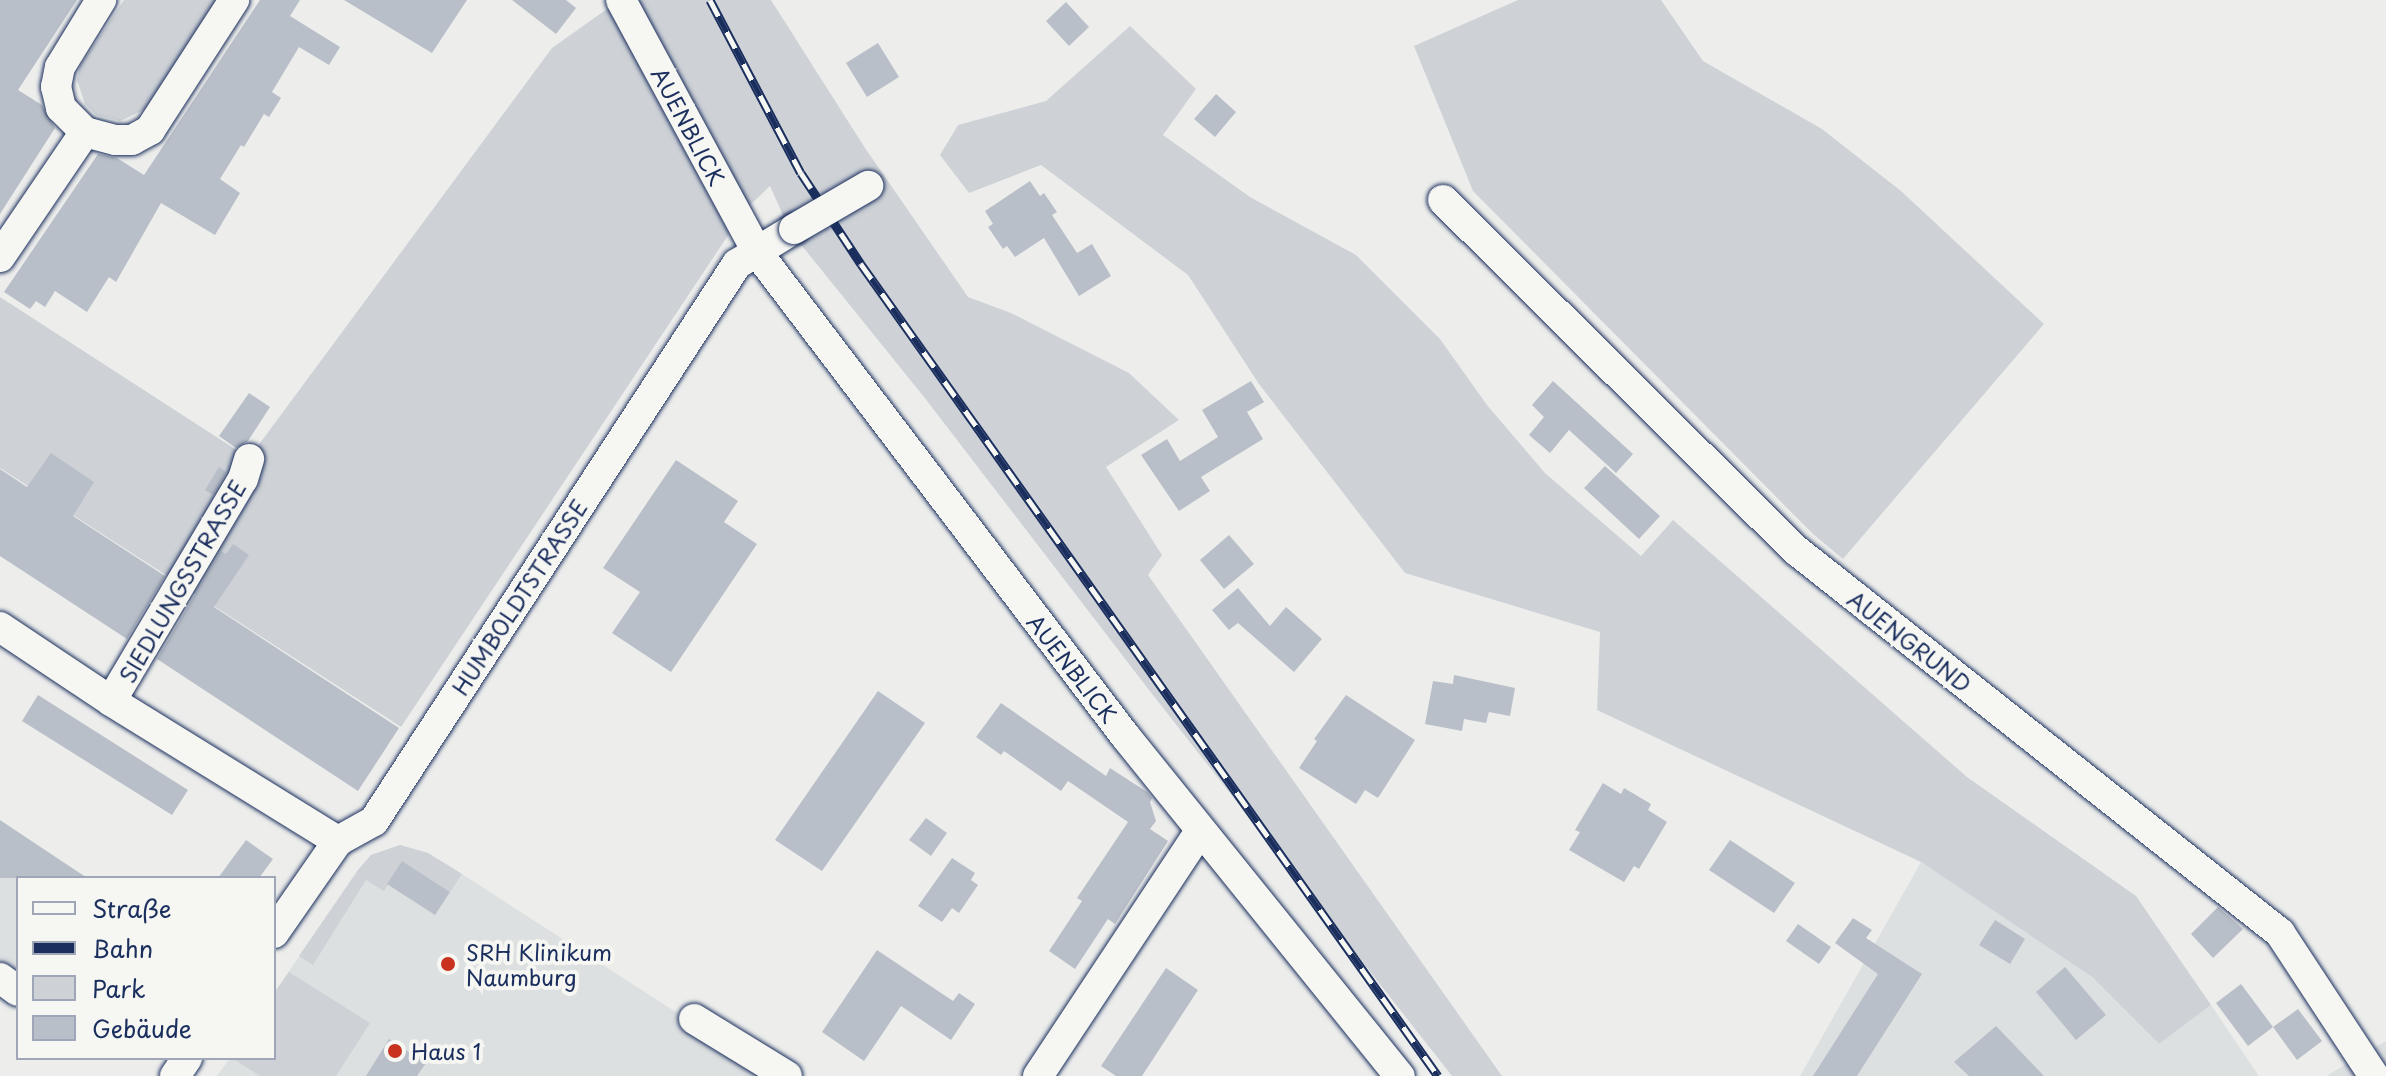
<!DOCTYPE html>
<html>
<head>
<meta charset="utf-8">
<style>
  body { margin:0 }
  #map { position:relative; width:2386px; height:1076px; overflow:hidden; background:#edeeec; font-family:"Playpen Sans",sans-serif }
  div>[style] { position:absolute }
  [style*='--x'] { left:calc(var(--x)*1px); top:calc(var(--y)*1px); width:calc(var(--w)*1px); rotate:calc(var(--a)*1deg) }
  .built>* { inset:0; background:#dde0e1 }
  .green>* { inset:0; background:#ced2d7 }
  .building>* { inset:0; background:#b9bfc8 }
  .roads { filter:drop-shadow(0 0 2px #1b2f5e) drop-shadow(0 0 2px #1b2f5e) }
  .minor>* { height:30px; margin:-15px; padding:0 15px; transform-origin:15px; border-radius:15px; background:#f6f6f2 }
  .rail>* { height:9px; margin-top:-4.5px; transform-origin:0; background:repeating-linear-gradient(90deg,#f6f6f2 0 18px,#1b2f5e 0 36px); box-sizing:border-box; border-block:2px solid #1b2f5e }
  .bridges { filter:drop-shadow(0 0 2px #1b2f5e) drop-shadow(0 0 2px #1b2f5e) }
  .minor-bridge>* { height:30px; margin:-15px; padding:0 15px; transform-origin:15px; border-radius:15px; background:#f6f6f2 }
  .dots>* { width:22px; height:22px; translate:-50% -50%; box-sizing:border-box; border:4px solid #f6f6f2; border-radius:50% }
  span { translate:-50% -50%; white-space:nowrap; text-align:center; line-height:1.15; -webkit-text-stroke:8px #f6f6f2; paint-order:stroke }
  .street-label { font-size:22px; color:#1b2f5e }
  .poi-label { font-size:22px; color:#1b2f5e }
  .left { translate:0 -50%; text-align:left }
  .legend { position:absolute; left:16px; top:876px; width:260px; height:184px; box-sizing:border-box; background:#f6f6f2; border:2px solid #9ea6b7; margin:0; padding:10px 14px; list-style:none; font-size:24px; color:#1b2f5e }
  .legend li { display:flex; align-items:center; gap:16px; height:40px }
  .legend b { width:40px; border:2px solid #9ea6b7 }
</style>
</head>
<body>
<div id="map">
  <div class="built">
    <i style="clip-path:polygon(0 821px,88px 878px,18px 878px,18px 991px,0 978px)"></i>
    <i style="clip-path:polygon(400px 845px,428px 853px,462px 874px,775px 1076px,217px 1076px,230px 1058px,274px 1058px,274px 993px,358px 870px,371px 855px)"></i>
    <i style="clip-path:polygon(1921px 862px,2092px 977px,2159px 1044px,2211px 1005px,2259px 1076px,1800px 1076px)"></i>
    <i style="clip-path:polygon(2386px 1041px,2386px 1076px,2326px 1076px)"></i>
  </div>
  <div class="green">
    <i style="clip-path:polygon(124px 0,216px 0,146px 109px,120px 121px,96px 115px,85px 104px,77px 80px,80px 66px)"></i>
    <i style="clip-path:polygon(613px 0,771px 0,865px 148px,968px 297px,1011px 313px,1129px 373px,1179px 420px,1106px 467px,1162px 555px,1148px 575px,1502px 1076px,1452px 1076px,1149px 690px,924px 397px,790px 231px,770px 186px,745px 210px,401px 727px,0 468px,0 297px,249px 458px,552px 48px,614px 4px)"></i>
    <i style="clip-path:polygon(1518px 0,1661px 0,1703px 61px,1822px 129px,1901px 191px,2044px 324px,1843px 559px,1813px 534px,1473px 191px,1414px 46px)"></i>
    <i style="clip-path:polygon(1130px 26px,1196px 89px,1163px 135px,1250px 197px,1356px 255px,1440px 339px,1487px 405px,1545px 473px,1641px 556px,1673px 520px,1967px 777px,2136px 896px,2211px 1005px,2159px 1044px,2092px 977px,1921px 862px,1597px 710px,1600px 632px,1405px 573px,1259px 384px,1188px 275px,1041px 165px,969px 193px,940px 155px,958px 125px,1046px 101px)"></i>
    <i style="clip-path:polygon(400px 845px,428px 853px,462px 874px,450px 892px,402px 861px,384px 891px,366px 880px,313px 965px,299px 956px,358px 870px,371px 855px)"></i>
    <i style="clip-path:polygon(289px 972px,370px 1023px,336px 1076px,260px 1076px,232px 1058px,274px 1058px,274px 993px)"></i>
  </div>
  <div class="building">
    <i style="clip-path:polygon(0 0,77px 0,18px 90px,42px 105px,55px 128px,0 214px)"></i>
    <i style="clip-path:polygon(260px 0,300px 0,290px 16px,340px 47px,329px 65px,299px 47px,272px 92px,281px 98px,269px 117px,264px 114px,244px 147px,241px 145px,220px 179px,240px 193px,215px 235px,161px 203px,116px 282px,109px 277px,87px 312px,55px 291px,45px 307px,36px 301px,30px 309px,4px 292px,98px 154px,117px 158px,144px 175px)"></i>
    <i style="clip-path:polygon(344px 0,467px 0,432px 53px)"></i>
    <i style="clip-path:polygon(512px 0,566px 0,576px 8px,556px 34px)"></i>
    <i style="clip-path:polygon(1066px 2px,1089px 27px,1069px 46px,1046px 21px)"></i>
    <i style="clip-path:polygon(878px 43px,899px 77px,867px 97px,846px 63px)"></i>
    <i style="clip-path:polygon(1216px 94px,1236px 112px,1215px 137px,1194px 119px)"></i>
    <i style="clip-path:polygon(1030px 181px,1040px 196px,1044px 193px,1057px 212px,1052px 215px,1077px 253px,1092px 244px,1111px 276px,1079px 296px,1044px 238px,1015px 257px,1007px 246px,1003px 249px,988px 227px,993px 224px,985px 211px)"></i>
    <i style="clip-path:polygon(1251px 381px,1264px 402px,1247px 412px,1263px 439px,1201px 477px,1210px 491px,1179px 511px,1141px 455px,1167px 439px,1180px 461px,1218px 437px,1202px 410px)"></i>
    <i style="clip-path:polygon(1553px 381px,1633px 454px,1616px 473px,1569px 430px,1550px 453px,1529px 435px,1544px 417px,1532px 405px)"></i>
    <i style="clip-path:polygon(249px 393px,270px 407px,248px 441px,236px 448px,219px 436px)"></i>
    <i style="clip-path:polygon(51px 453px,94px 482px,73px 516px,165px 576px,127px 639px,0 556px,0 469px,27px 487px)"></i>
    <i style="clip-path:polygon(676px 460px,738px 501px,724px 522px,757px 544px,671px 672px,612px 633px,640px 592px,603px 568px)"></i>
    <i style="clip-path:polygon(1605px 466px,1660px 516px,1639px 539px,1584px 488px)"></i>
    <i style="clip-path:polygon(219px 467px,226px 472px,213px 495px,205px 490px)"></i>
    <i style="clip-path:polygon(1229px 535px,1254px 564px,1224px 589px,1200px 560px)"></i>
    <i style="clip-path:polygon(233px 544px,249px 555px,214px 607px,399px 728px,358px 791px,157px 659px,221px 551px,226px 554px)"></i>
    <i style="clip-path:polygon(1238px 588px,1270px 626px,1286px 607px,1322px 639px,1294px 672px,1238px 623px,1229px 630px,1212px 610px)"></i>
    <i style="clip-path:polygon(1454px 675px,1515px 688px,1510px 716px,1489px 712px,1486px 723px,1464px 719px,1462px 731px,1425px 724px,1433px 681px,1453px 684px)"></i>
    <i style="clip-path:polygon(878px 691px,925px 723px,822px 871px,775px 840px)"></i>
    <i style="clip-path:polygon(38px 695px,188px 790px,172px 815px,22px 721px)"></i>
    <i style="clip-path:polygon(1346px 695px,1415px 740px,1378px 798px,1365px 790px,1356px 804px,1299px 768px,1317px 741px,1314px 739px)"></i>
    <i style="clip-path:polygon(1001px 703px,1106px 776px,1110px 768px,1147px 792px,1152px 798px,1150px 802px,1156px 821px,1150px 829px,1168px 841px,1115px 924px,1108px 919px,1075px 969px,1049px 951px,1082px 901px,1077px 898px,1128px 822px,1068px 781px,1061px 791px,1004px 751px,1001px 755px,976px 737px)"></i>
    <i style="clip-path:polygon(1603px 783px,1621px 794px,1624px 788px,1651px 804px,1648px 810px,1667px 822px,1639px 869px,1634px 866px,1624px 882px,1569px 850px,1580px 832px,1575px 830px)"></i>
    <i style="clip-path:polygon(926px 818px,947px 833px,931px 856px,909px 840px)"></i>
    <i style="clip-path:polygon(0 820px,87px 878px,0 878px)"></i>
    <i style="clip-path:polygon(246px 840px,273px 859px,259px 878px,218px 878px)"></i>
    <i style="clip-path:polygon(1730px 840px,1795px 883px,1774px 913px,1709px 870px)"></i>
    <i style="clip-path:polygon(952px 858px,975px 873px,971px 880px,978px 885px,959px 913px,952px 908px,942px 922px,918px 906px)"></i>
    <i style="clip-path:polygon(402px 861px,450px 892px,435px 915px,387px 884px)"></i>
    <i style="clip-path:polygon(2218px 907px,2243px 929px,2213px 958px,2191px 934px)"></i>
    <i style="clip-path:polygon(1853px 918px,1872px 930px,1866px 938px,1922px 974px,1857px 1076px,1813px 1076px,1878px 974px,1835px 943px)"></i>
    <i style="clip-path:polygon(1995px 920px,2025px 939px,2010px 964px,1979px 945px)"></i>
    <i style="clip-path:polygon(1798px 924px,1831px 947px,1819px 964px,1786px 941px)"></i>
    <i style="clip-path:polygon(877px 950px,953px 1001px,959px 993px,975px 1004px,951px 1040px,901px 1006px,864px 1061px,822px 1032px)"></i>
    <i style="clip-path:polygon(2065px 967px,2106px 1015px,2076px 1040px,2036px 992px)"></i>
    <i style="clip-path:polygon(1166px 968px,1198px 990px,1142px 1076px,1116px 1076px,1101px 1066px)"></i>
    <i style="clip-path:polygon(2241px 984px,2273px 1027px,2248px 1046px,2216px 1003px)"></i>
    <i style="clip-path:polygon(2298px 1009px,2322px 1041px,2297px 1060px,2273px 1027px)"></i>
    <i style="clip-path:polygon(1996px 1026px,2044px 1076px,1969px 1076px,1954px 1062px)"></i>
    <i style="clip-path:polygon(389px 1039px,426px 1063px,417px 1076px,366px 1076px)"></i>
  </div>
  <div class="roads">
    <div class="minor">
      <i style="--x:621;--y:0;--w:286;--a:61.6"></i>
      <i style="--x:757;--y:252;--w:609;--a:52.74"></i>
      <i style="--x:1126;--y:737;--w:436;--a:51.1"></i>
      <i style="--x:85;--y:132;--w:34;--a:-135"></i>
      <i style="--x:61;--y:108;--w:22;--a:-103"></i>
      <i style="--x:56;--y:87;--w:20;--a:-79"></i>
      <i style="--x:60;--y:67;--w:79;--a:-58.5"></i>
      <i style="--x:1443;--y:200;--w:499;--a:44.8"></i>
      <i style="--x:1797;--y:551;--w:616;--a:38.34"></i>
      <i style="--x:2280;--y:933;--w:171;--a:56.7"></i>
      <i style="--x:0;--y:257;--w:151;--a:-55.8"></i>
      <i style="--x:85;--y:132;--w:31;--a:15"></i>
      <i style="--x:115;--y:140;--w:17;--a:0"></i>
      <i style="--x:132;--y:140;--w:21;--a:-29"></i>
      <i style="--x:150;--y:130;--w:155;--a:-57.1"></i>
      <i style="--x:0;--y:627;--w:133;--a:33.7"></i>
      <i style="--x:111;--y:701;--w:267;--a:31.7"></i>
      <i style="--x:111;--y:701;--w:258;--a:-59.3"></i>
      <i style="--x:243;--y:479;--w:21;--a:-73"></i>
      <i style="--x:274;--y:933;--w:112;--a:-55.2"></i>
      <i style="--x:338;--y:841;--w:41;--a:-29.1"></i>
      <i style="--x:374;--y:821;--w:665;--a:-56.91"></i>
      <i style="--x:737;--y:264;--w:67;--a:-31.6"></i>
      <i style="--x:0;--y:978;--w:22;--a:36"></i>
      <i style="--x:694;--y:1019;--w:109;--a:31.5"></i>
      <i style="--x:175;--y:1076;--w:22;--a:-56"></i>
      <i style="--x:1038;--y:1076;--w:294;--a:-56.5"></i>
    </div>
  </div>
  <div class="rail">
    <i style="--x:710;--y:0;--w:195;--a:62.3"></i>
    <i style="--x:801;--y:173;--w:109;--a:56.6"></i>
    <i style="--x:861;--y:264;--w:996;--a:54.6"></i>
  </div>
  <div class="bridges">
    <div class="minor-bridge">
      <i style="--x:794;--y:229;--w:86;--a:-30.2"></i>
    </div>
  </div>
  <div class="dots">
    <i style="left:448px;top:964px;background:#c8321e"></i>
    <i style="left:395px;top:1051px;background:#c8321e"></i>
  </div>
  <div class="street-label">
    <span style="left:689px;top:126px;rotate:62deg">AUENBLICK</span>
    <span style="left:182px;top:581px;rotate:-60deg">SIEDLUNGSSTRASSE</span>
    <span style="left:519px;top:597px;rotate:-57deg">HUMBOLDTSTRASSE</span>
    <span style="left:1910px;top:641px;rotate:38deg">AUENGRUND</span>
    <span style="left:1073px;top:668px;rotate:52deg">AUENBLICK</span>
  </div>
  <div class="poi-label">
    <span class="left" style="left:466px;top:964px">SRH Klinikum<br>Naumburg</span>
    <span class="left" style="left:411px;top:1051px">Haus 1</span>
  </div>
  <ul class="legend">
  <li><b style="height:10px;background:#f6f6f2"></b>Straße</li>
  <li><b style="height:10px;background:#1b2f5e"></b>Bahn</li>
  <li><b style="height:22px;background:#ced2d7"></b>Park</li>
  <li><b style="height:22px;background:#b9bfc8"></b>Gebäude</li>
  </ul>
</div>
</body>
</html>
